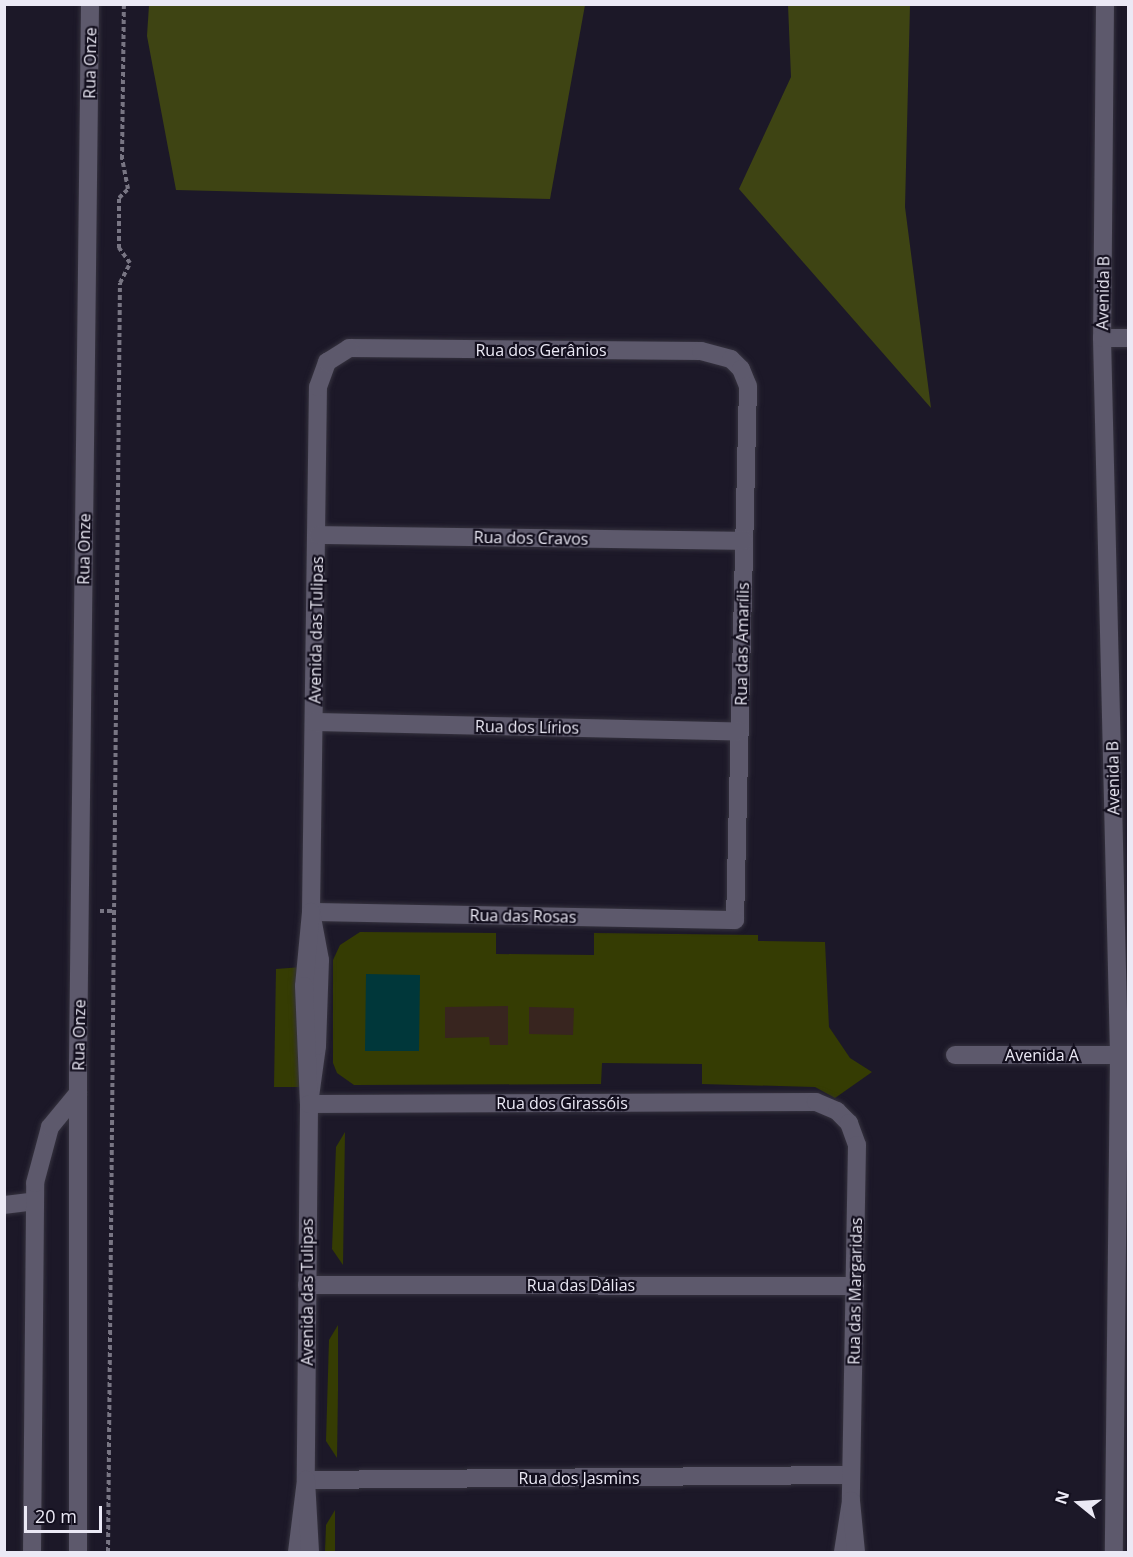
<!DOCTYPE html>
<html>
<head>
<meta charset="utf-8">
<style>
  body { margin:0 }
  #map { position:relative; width:1133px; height:1557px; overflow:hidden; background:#1c1828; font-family:"Open Sans",sans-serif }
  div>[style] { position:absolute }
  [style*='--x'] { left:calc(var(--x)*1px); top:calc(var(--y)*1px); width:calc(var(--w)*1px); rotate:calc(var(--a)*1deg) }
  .green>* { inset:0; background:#353c03 }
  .forest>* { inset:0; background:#3e4413 }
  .water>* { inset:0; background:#00373a }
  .building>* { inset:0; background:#38251f }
  .path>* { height:4px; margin-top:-2px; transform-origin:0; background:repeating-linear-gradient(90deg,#787583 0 4.5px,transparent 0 7.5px) }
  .roads { filter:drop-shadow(0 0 2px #35323e) drop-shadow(0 0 2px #35323e) }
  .minor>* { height:18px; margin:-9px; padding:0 9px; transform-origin:9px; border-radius:9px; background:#5d596c }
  span { translate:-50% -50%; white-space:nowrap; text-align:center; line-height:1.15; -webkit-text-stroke:4.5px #130f1e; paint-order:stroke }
  .street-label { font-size:16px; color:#ebe9f5 }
  .frame { position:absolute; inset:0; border:6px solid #ebe9f5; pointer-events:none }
  .north { position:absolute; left:1049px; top:1473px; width:60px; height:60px; -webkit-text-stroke:4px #130f1e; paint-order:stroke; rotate:288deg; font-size:16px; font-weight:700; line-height:24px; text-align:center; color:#ebe9f5 }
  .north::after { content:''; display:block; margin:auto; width:21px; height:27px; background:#ebe9f5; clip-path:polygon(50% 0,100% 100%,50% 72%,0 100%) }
  .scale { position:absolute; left:24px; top:1506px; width:78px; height:27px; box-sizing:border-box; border:3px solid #ebe9f5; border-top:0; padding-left:8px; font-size:18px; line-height:21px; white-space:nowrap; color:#ebe9f5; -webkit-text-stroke:4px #130f1e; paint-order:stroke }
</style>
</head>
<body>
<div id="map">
  <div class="green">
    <i style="clip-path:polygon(360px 932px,496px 933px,496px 954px,594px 955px,594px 933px,758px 935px,758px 941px,825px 942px,829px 1027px,850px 1058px,872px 1072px,835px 1098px,815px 1087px,702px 1084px,702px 1064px,602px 1063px,601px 1084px,354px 1085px,337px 1073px,333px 1063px,333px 960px,340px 945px)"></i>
    <i style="clip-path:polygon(302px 967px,302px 1087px,274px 1087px,276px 969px)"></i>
    <i style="clip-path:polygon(345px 1132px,344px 1196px,343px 1265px,332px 1249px,336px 1147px)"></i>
    <i style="clip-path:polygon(338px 1325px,338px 1389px,337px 1458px,326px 1441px,329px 1340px)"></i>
    <i style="clip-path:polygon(335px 1510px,335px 1552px,325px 1552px,326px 1525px)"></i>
  </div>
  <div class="forest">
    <i style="clip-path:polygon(149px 5px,585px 5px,550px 199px,176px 190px,147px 36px)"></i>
    <i style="clip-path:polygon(788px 5px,910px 5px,905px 207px,931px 408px,739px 189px,791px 77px)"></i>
  </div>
  <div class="water">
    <i style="clip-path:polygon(366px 974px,420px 975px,419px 1051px,365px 1051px)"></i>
  </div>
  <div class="building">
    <i style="clip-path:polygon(508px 1006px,508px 1045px,490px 1045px,489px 1037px,445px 1038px,445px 1007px)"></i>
    <i style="clip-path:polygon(529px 1007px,574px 1008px,573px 1035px,529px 1034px)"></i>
  </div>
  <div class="path">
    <i style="--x:100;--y:911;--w:14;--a:0"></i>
    <i style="--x:108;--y:1552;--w:1269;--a:-89.46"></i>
    <i style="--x:120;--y:283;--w:22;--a:-63"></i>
    <i style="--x:130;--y:263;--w:19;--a:-126"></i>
    <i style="--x:119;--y:248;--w:50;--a:-90"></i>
    <i style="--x:119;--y:198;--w:13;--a:-45"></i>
    <i style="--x:128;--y:189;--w:31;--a:-101"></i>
    <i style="--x:122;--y:159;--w:155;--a:-89.3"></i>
  </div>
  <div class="roads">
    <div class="minor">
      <i style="--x:1105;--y:4;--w:334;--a:90.5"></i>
      <i style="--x:1102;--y:338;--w:717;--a:88.64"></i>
      <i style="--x:1119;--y:1055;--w:497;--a:90.6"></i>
      <i style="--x:1102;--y:338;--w:26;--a:0"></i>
      <i style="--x:349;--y:348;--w:352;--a:0.5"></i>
      <i style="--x:701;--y:351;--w:31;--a:15"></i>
      <i style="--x:731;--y:359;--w:14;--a:45"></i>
      <i style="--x:741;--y:369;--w:18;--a:68"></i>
      <i style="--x:748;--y:386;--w:534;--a:91.39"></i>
      <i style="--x:735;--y:920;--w:424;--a:-178.9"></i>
      <i style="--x:311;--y:912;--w:525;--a:-89.24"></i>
      <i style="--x:318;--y:387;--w:27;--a:-70"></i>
      <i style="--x:327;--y:362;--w:26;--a:-32"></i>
      <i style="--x:318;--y:535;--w:426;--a:0.8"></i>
      <i style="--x:314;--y:722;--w:426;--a:1.3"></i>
      <i style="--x:955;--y:1055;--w:173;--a:0"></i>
      <i style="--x:309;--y:1104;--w:59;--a:-82.1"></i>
      <i style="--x:317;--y:1046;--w:86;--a:-88"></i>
      <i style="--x:320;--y:960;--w:49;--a:-100.6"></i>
      <i style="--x:311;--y:912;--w:74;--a:95.4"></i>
      <i style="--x:304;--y:986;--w:118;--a:87.6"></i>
      <i style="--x:309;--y:1104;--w:376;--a:90.5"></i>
      <i style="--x:306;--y:1480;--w:545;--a:-0.53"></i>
      <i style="--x:309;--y:1104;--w:507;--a:-0.23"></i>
      <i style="--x:816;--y:1102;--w:23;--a:23"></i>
      <i style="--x:837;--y:1111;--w:17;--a:45"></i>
      <i style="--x:849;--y:1123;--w:23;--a:70"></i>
      <i style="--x:857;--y:1145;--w:356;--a:91"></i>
      <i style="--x:4;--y:1205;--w:31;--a:-7"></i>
      <i style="--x:307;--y:1285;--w:548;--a:0.1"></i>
      <i style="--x:32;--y:1552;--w:369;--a:-89.5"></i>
      <i style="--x:35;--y:1183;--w:58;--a:-75"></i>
      <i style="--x:50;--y:1127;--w:44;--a:-50.5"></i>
      <i style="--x:78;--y:1552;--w:490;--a:-90"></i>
      <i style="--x:78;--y:1062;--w:1058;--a:-89.35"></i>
      <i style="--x:297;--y:1552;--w:73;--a:-82.9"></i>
      <i style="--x:306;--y:1480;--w:72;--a:86.8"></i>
      <i style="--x:843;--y:1552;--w:52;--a:-81.1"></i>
      <i style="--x:851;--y:1501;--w:51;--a:84.4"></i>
    </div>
  </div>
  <div class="street-label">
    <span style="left:90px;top:63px;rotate:-89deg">Rua Onze</span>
    <span style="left:1103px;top:293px;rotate:-89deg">Avenida B</span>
    <span style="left:541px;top:350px">Rua dos Gerânios</span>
    <span style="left:531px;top:538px;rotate:1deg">Rua dos Cravos</span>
    <span style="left:84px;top:549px;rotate:-89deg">Rua Onze</span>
    <span style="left:316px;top:630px;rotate:-89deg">Avenida das Tulipas</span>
    <span style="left:742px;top:644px;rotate:-89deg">Rua das Amarílis</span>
    <span style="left:527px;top:727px;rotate:1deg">Rua dos Lírios</span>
    <span style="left:1113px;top:778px;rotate:-91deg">Avenida B</span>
    <span style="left:523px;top:916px;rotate:1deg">Rua das Rosas</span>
    <span style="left:79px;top:1035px;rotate:-89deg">Rua Onze</span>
    <span style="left:1042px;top:1055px">Avenida A</span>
    <span style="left:562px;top:1103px">Rua dos Girassóis</span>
    <span style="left:581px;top:1285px">Rua das Dálias</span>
    <span style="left:855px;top:1291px;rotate:-89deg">Rua das Margaridas</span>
    <span style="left:307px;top:1292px;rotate:-90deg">Avenida das Tulipas</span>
    <span style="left:579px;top:1478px">Rua dos Jasmins</span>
  </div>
  <div class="frame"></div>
  <div class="north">N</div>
  <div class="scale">20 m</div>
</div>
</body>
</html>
